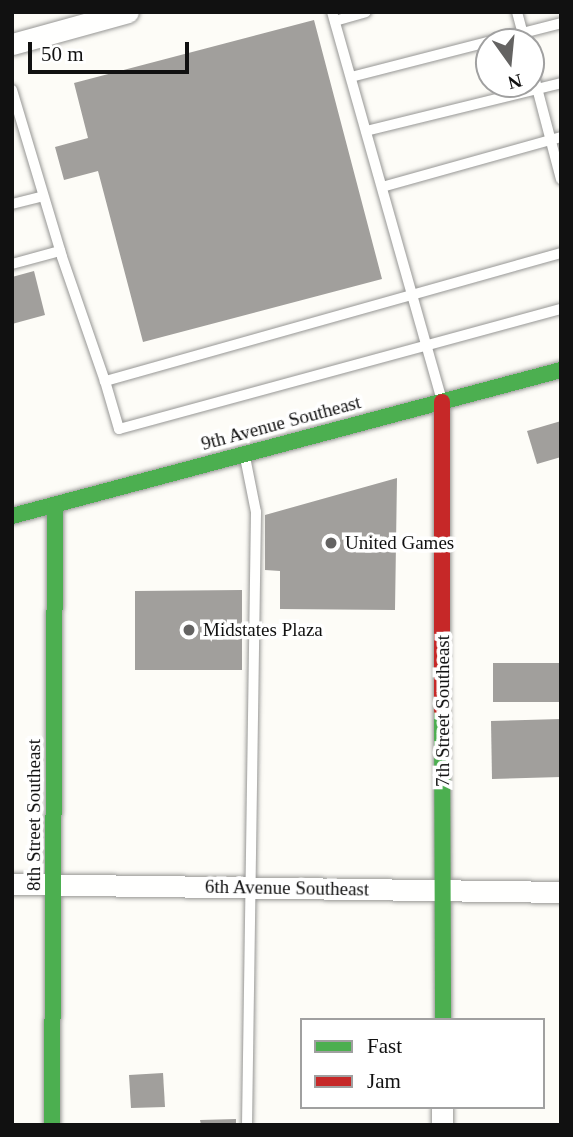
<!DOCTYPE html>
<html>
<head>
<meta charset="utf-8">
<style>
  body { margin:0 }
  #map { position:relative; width:573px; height:1137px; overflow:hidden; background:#fdfcf7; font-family:"Times New Roman",serif }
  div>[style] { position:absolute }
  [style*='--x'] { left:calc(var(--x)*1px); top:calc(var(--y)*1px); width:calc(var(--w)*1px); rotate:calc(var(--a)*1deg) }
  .building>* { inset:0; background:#a19f9c }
  .roads { filter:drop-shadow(0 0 2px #979795) drop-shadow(0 0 2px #979795) }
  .lane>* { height:10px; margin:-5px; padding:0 5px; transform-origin:5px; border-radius:5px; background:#fffffe }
  .street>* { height:21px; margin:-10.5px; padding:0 10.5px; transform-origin:10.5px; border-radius:10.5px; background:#fffffe }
  .fast>* { height:16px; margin:-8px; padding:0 8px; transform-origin:8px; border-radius:8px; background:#4caf50 }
  .jam>* { height:16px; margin:-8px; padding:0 8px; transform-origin:8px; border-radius:8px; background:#c62828 }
  .dots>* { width:19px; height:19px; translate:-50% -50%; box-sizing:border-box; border:4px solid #fff; border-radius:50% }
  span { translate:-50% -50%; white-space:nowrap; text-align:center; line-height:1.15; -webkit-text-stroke:7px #fff; paint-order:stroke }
  .street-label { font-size:19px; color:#111 }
  .poi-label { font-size:19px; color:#111 }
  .left { translate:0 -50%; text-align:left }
  .frame { position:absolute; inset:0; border:14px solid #111; pointer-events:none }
  .legend { position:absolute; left:300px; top:1018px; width:245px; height:91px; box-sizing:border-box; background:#fff; border:2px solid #a0a0a0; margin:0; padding:9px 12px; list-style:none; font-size:21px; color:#111 }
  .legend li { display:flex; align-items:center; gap:14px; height:35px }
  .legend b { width:35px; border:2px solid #a0a0a0 }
  .north { position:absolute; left:475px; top:28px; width:70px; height:70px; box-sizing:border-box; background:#fff; border:2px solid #a0a0a0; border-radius:50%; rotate:165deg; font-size:19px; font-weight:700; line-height:28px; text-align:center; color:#111 }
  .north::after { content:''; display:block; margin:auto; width:24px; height:32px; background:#646362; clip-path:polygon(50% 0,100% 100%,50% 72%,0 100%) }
  .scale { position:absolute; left:28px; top:42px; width:161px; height:32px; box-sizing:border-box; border:4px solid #111; border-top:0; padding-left:9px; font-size:21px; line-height:24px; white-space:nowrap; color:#111; -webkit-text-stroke:5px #fff; paint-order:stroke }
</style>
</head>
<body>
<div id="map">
  <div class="building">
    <i style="clip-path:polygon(314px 20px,382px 279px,143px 342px,98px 171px,64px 180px,55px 147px,88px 138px,74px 83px)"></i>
    <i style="clip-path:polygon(34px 271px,45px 315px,12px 324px,12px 277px)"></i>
    <i style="clip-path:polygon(561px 421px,561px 457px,537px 464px,527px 431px)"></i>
    <i style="clip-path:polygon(397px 478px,395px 610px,280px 609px,280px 571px,265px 570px,265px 515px)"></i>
    <i style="clip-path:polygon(242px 590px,242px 670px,135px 670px,135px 591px)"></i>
    <i style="clip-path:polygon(493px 663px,561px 663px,561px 702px,493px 702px)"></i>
    <i style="clip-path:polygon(561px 719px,561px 777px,492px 779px,491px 721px)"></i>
    <i style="clip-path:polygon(163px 1073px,165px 1107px,131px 1108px,129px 1075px)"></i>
    <i style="clip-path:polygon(236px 1119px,236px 1125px,201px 1125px,200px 1120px)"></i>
  </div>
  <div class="roads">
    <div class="lane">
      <i style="--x:332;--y:12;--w:400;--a:74.2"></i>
      <i style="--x:517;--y:12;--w:31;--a:75"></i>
      <i style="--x:335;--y:21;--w:32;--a:-16"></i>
      <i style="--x:531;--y:65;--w:118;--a:75.3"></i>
      <i style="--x:351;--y:77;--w:217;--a:-14.4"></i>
      <i style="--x:12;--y:90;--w:174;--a:73.3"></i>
      <i style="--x:62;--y:257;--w:131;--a:70.9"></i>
      <i style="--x:366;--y:131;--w:201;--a:-13.8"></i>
      <i style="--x:382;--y:187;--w:186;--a:-15.6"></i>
      <i style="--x:12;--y:204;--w:32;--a:-14"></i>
      <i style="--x:561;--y:253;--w:474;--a:164.3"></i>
      <i style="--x:105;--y:381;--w:50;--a:73.7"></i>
      <i style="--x:119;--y:429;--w:458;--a:-15.2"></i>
      <i style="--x:12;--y:264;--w:50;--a:-15.2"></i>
      <i style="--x:245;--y:457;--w:56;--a:78.7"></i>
      <i style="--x:256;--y:512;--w:613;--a:90.84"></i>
    </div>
    <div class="street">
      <i style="--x:12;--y:44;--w:120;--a:-15.4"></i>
      <i style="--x:12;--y:884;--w:549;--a:0.83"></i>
      <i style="--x:442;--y:1125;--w:18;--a:-90"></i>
    </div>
    <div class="fast">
      <i style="--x:12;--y:516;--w:568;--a:-14.89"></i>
      <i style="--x:442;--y:710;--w:310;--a:89.8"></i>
      <i style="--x:52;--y:1125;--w:620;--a:-89.72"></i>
    </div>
    <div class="jam">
      <i style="--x:442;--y:402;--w:308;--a:90"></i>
    </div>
  </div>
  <div class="dots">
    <i style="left:331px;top:543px;background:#646362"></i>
    <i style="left:189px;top:630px;background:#646362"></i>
  </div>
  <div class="street-label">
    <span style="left:281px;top:423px;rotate:-15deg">9th Avenue Southeast</span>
    <span style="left:443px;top:711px;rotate:-90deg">7th Street Southeast</span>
    <span style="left:34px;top:815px;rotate:-90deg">8th Street Southeast</span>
    <span style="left:287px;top:888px;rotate:1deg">6th Avenue Southeast</span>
  </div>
  <div class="poi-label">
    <span class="left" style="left:345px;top:543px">United Games</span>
    <span class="left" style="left:203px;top:630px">Midstates Plaza</span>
  </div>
  <div class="frame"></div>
  <ul class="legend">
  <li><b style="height:9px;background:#4caf50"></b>Fast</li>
  <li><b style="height:9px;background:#c62828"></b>Jam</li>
  </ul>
  <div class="north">N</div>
  <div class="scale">50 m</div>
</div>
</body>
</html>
